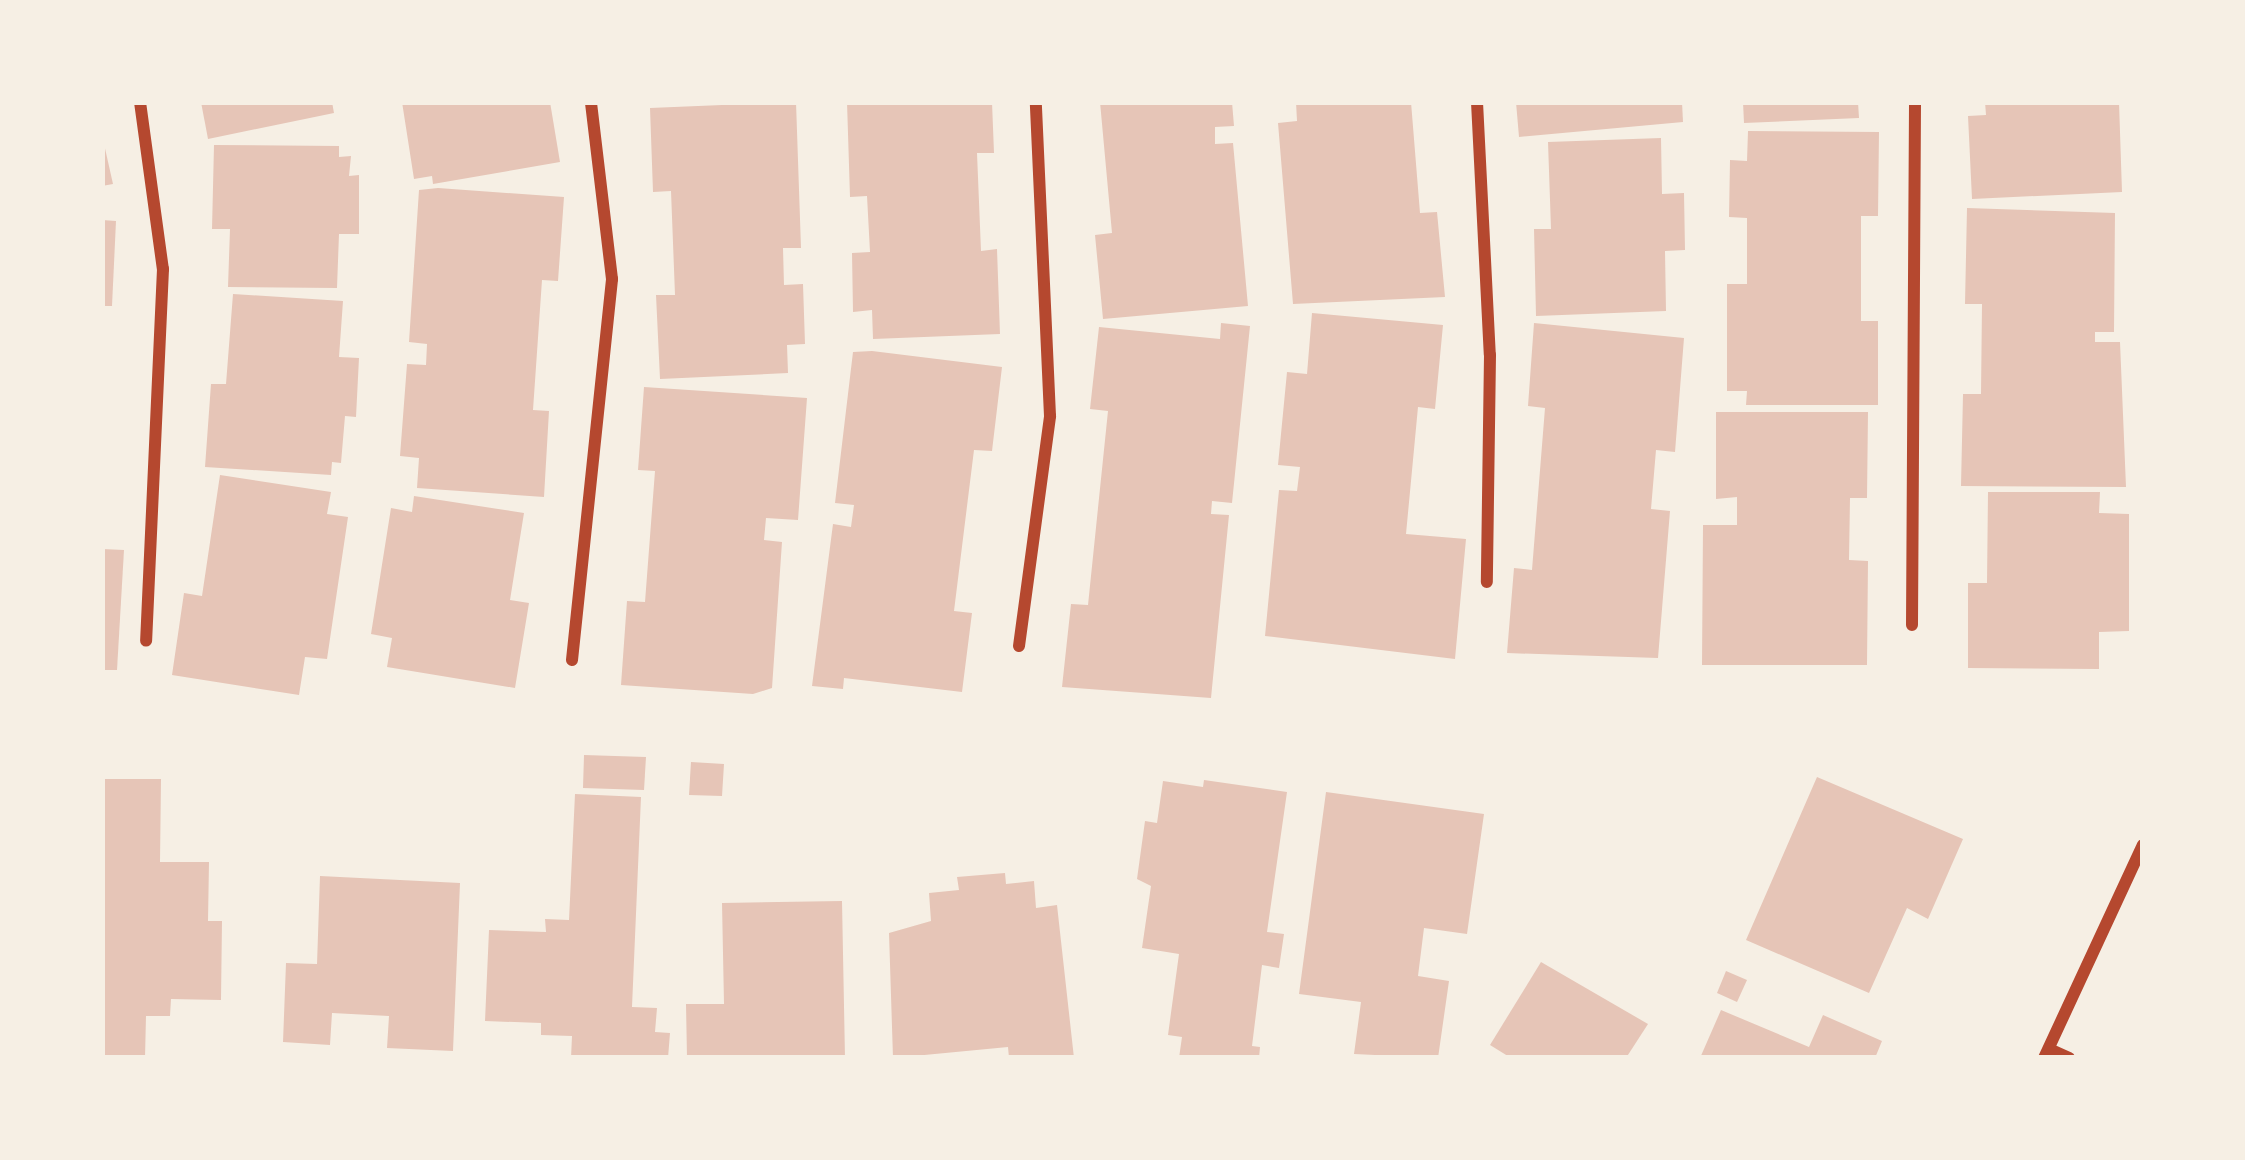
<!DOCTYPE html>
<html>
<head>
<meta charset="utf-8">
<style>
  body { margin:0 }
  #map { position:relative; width:2245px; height:1160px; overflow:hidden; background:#f6efe4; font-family:"Fira Sans Condensed",sans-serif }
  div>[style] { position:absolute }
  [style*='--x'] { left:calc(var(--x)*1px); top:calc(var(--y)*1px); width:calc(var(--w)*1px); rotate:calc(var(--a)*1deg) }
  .building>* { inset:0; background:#e6c5b7 }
  .minor>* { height:12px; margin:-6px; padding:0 6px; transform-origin:6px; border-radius:6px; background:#b5482f }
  span { translate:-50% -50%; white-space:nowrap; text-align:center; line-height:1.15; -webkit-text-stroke:9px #f6efe4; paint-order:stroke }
  .frame { position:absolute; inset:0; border:105px solid #f6efe4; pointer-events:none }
</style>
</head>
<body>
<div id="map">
  <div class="building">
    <i style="clip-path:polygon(201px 102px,332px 102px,334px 113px,208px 139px)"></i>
    <i style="clip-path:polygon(402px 102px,550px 102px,560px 162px,433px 184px,432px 176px,414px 179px)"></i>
    <i style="clip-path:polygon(796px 102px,801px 248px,783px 248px,784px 285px,803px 284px,805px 344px,787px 345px,788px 373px,660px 379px,656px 295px,675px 295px,671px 191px,653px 192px,650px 108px)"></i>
    <i style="clip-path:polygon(847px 102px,992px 102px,994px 153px,977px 153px,981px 251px,997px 249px,1000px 334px,873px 339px,872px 310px,853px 312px,852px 253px,870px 252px,867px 196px,850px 197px)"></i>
    <i style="clip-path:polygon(1100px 102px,1232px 102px,1234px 126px,1215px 127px,1215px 144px,1233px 143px,1248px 306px,1103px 319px,1095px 235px,1112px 233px)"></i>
    <i style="clip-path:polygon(1296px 102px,1411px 102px,1420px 213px,1437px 212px,1445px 297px,1293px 304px,1278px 123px,1297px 121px)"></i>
    <i style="clip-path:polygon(1516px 102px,1682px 102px,1683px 122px,1519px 137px)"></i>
    <i style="clip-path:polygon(1743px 102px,1858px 102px,1859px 118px,1744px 123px)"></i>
    <i style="clip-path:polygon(1985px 102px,2119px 102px,2122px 192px,1972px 199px,1968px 116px,1986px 115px)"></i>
    <i style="clip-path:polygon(1748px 131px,1879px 132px,1878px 216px,1861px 216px,1861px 321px,1878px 321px,1878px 405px,1746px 405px,1747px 391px,1727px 391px,1727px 284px,1747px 284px,1747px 218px,1729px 217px,1730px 160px,1747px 161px)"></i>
    <i style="clip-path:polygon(102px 135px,113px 184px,102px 186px)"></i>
    <i style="clip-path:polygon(1661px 138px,1662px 194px,1684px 193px,1685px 250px,1665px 251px,1666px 311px,1536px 316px,1534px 229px,1551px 229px,1548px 142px)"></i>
    <i style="clip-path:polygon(214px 145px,339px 146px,339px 157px,351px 156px,349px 176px,359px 175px,359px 234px,339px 234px,337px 288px,228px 287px,230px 229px,212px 229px)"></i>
    <i style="clip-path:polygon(438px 188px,564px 197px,558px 281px,542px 280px,533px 410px,549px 411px,544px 497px,417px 488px,419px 458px,400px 456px,407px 364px,426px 365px,427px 344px,409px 342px,419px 190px)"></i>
    <i style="clip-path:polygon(1967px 208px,2115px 213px,2114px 332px,2095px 332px,2095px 342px,2120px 342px,2126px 487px,1961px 486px,1963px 394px,1981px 394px,1982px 304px,1965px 304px)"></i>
    <i style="clip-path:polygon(102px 220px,116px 221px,112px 306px,102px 306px)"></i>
    <i style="clip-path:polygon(233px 294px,343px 301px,339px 357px,359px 358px,356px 417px,345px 416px,341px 463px,332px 462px,331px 475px,205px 467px,211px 384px,226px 384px)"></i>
    <i style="clip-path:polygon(1312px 313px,1443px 325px,1435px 409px,1418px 407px,1406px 534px,1466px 539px,1455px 659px,1265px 636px,1279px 490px,1297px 491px,1300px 467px,1278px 465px,1287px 372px,1307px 374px)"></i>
    <i style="clip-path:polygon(1221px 323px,1250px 326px,1232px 503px,1212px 501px,1211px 514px,1229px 515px,1211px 698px,1062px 687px,1071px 604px,1088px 605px,1108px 411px,1090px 409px,1099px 327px,1220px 339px)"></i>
    <i style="clip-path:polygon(1534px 323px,1684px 338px,1675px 452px,1656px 450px,1651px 509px,1670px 511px,1658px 658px,1507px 653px,1514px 568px,1532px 570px,1545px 408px,1528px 406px)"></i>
    <i style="clip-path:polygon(872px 351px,1002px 367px,992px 451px,974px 450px,954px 611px,972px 613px,962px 692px,844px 678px,843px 689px,812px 686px,833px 524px,851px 527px,854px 505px,835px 503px,853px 352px)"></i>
    <i style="clip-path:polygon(644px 387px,807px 398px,798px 520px,766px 518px,764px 540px,782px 542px,772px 688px,753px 694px,621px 685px,627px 601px,645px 602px,655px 471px,638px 470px)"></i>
    <i style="clip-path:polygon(1716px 412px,1868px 412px,1867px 498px,1850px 498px,1849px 560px,1868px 561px,1867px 665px,1702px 665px,1703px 525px,1737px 525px,1737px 497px,1716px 499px)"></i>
    <i style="clip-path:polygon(220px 475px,331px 492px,327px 514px,348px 517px,327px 659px,305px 657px,299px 695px,172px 675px,184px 593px,202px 596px)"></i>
    <i style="clip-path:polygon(1988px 492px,2100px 492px,2099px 513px,2129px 514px,2129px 631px,2099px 632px,2099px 669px,1968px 668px,1968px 583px,1987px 583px)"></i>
    <i style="clip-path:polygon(414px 496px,524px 513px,510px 600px,529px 603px,515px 688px,387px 667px,392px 638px,371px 634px,391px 508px,412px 512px)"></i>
    <i style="clip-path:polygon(102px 549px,124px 550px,117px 670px,102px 670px)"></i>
    <i style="clip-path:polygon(584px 755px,646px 757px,644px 790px,583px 788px)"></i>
    <i style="clip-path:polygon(691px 762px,724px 764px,722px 796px,689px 795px)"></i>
    <i style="clip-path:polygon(1817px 777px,1963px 839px,1928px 919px,1907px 908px,1869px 993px,1746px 940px)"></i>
    <i style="clip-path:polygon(102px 779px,161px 779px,160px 862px,209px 862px,208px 921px,222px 921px,221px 1000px,171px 999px,170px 1016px,146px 1016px,145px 1058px,102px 1058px)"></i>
    <i style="clip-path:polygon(1204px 780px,1287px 792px,1267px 932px,1284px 934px,1279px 968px,1262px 965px,1252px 1046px,1260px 1047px,1259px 1058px,1179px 1058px,1182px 1037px,1168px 1035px,1179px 954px,1142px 948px,1151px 886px,1137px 879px,1145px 821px,1157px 823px,1163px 781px,1203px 787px)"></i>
    <i style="clip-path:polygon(1326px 792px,1484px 814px,1467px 934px,1424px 928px,1418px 976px,1449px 981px,1438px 1058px,1354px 1054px,1361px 1002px,1299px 994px)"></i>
    <i style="clip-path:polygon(575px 794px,641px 797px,632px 1007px,657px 1008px,655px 1032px,670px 1033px,668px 1058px,571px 1058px,572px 1036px,541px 1035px,541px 1023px,485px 1021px,489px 930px,546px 932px,545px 919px,569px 920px)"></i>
    <i style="clip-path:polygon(1005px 873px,1006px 884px,1034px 881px,1036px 908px,1057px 905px,1074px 1058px,1009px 1058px,1008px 1047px,893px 1058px,889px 933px,931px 921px,929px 893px,959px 890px,957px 877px)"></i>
    <i style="clip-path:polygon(320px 876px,460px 883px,453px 1051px,387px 1048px,389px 1016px,332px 1013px,330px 1045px,283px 1042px,286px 963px,317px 964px)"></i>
    <i style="clip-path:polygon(842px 901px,845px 1058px,687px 1058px,686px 1004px,724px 1004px,722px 903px)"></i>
    <i style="clip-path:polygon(1541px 962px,1648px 1024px,1626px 1058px,1511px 1058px,1490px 1045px)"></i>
    <i style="clip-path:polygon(1726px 971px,1747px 980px,1737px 1002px,1717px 993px)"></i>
    <i style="clip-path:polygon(1721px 1010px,1809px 1047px,1823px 1015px,1882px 1041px,1875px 1058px,1700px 1058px)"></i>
  </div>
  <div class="minor">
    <i style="--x:140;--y:102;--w:169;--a:82.2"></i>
    <i style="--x:163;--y:269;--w:372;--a:92.6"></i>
    <i style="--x:1477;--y:102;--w:253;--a:87.1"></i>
    <i style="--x:1490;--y:355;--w:227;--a:90.8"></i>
    <i style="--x:1912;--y:625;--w:523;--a:-89.67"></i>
    <i style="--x:1019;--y:646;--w:232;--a:-82.3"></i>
    <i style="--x:1050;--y:416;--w:314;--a:-92.6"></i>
    <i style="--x:572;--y:660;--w:383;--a:-84"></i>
    <i style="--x:612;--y:279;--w:178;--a:-96.8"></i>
    <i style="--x:2049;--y:1049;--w:22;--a:24"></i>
    <i style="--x:2044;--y:1058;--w:235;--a:-65.1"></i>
  </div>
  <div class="frame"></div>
</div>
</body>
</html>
